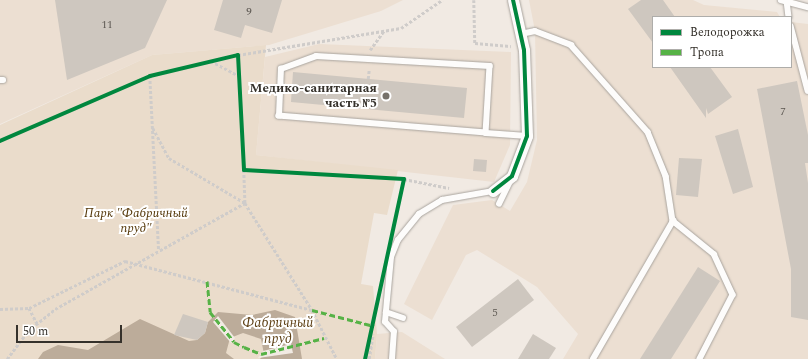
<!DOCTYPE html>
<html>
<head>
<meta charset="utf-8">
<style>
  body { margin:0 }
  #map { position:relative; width:808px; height:359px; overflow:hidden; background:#f1eae3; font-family:Spectral,serif }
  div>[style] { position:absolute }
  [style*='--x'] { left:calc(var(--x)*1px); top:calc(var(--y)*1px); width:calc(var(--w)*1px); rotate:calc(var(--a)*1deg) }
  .built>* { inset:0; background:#ecdfd2 }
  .green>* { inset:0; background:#eadccb }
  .water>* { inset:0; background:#bcac9a }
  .pier>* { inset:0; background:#f1eae3 }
  .building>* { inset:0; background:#cec7bf }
  .path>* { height:2.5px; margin-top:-1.25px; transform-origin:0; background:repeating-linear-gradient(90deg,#cfccca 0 3px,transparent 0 5px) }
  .roads { filter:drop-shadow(0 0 1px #a9a49e) drop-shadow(0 0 1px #a9a49e) }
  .lane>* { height:5.5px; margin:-2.75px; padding:0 2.75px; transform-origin:2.75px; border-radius:2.75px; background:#fdfcfb }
  .street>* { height:11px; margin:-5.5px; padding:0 5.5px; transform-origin:5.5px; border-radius:5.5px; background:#fdfcfb }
  .quiet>* { height:3px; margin-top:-1.5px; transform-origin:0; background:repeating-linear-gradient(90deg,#56b246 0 6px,transparent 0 9px) }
  .cycleway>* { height:4px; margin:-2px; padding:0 2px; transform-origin:2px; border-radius:2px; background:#00873e }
  .dots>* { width:11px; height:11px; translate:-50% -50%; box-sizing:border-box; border:2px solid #fff; border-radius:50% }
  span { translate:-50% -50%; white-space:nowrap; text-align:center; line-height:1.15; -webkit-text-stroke:4px #fff; paint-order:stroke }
  .number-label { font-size:11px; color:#5b5650 }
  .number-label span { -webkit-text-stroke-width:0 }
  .poi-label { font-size:13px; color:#35312b; font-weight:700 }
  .right { translate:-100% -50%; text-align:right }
  .park-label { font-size:13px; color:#533607; font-style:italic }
  .water-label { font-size:14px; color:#5d3f14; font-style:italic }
  .legend { position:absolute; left:652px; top:16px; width:140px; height:52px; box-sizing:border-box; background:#fff; border:1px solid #aeadaa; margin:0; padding:5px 7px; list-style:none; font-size:12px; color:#35312b }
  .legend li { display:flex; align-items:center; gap:8px; height:20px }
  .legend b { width:20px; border:1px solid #aeadaa }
  .scale { position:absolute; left:16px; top:325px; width:106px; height:18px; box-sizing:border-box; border:2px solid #35312b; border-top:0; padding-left:5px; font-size:12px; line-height:14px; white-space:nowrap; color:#35312b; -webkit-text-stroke:3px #fff; paint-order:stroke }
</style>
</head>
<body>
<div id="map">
  <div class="built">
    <i style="clip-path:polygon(0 0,403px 0,381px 11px,269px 45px,152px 55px,0 124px)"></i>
    <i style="clip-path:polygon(529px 0,693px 0,704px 5px,777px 12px,780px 17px,653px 17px,653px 67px,791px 67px,791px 22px,808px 24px,808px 359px,563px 359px,578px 334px,537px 287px,477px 250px,466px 255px,432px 320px,404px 304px,453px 205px,492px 200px,510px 211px,527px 182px,537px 140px,535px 31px)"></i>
    <i style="clip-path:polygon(319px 44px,511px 52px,510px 145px,494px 182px,256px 155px,265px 57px)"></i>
    <i style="clip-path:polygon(402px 332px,445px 359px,375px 359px,377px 334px)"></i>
  </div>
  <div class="green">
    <i style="clip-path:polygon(266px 45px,256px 155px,398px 170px,387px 215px,374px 213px,361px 284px,373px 286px,377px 334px,375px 359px,0 359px,0 125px,152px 55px)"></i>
  </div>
  <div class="water">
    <i style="clip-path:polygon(275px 310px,295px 317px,302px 359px,260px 359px,264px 354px,261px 339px,243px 333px,230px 338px,226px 353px,234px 359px,38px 359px,43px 352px,58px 345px,88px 350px,140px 319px,189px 341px,197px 340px,205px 333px,208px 322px,218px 312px,252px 315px)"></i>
  </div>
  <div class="pier">
    <i style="clip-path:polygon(218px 316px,235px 338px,231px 343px,213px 322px)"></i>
    <i style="clip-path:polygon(291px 344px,293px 353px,258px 358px,263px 351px)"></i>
  </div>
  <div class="building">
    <i style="clip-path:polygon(55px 0,167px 0,145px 48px,67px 80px)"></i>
    <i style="clip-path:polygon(223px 0,282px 0,272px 33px,245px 25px,241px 38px,214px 30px)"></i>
    <i style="clip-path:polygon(641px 0,663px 0,675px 17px,653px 17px,653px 43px,628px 9px)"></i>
    <i style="clip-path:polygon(670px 67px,710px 67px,732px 97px,708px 114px,706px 108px,706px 118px)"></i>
    <i style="clip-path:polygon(293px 72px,467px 88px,464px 118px,291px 102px)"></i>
    <i style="clip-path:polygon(797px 81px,808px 135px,808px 163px,805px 163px,808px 183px,808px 320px,791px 317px,791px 269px,757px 89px)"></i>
    <i style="clip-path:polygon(738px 129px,753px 187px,733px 194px,715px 136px)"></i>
    <i style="clip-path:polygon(679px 158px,702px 159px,698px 197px,676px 195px)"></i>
    <i style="clip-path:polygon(474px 159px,487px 160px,486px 172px,473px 171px)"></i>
    <i style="clip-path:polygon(698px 267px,720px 281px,671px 359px,640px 359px)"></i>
    <i style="clip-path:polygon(518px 279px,534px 300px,472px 347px,456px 327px)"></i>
    <i style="clip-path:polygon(183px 314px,208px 322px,205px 333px,197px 340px,174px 335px)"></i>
    <i style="clip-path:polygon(533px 334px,556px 348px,549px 359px,518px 359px)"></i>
  </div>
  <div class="path">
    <i style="--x:474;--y:0;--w:43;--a:88.7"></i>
    <i style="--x:475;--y:43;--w:36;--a:5"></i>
    <i style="--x:370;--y:50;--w:24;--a:-54"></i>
    <i style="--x:238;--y:55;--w:165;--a:-9.4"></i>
    <i style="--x:401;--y:28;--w:50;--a:-34.3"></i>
    <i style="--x:211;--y:61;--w:32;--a:28"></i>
    <i style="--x:150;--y:76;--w:175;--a:87.1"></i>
    <i style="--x:368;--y:79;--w:10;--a:-84"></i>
    <i style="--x:153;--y:128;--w:34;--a:62"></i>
    <i style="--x:169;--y:158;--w:88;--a:30.6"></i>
    <i style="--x:245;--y:203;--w:126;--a:57.9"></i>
    <i style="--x:312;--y:310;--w:55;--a:63"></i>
    <i style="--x:244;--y:170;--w:33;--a:88"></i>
    <i style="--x:404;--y:179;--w:46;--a:11.3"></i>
    <i style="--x:29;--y:308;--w:17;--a:62"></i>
    <i style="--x:0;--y:309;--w:29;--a:-2"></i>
    <i style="--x:29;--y:308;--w:107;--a:-26.1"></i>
    <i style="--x:125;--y:261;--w:193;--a:14.7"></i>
    <i style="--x:7;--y:359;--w:35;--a:-53"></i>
    <i style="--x:28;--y:331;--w:35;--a:-39"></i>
    <i style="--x:55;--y:309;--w:218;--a:-29.2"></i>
    <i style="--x:369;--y:359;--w:25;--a:-81"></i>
  </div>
  <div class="roads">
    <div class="lane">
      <i style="--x:781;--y:0;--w:28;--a:15"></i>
      <i style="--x:787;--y:1;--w:16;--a:83"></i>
      <i style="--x:791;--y:26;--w:67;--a:75.3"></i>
      <i style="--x:521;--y:34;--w:14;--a:-12"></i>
      <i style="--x:535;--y:31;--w:39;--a:21"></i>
      <i style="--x:571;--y:45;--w:116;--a:48.5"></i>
      <i style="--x:648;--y:132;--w:48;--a:67.8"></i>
      <i style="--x:666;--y:176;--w:46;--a:81.2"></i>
      <i style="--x:673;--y:221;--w:53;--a:38.8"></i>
      <i style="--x:714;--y:254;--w:45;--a:65.1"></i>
      <i style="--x:733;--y:295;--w:72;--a:117.3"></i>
      <i style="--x:0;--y:80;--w:3;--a:0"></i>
      <i style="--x:486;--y:133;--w:208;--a:-175.3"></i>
      <i style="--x:279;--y:116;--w:47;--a:-87.6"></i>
      <i style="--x:281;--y:69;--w:37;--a:-20"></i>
      <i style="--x:316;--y:56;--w:174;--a:3.3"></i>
      <i style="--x:490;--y:66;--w:67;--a:93.4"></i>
      <i style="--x:486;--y:133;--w:41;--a:4.2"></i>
      <i style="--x:499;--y:204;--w:25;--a:-64"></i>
      <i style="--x:386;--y:312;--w:18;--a:19"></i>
      <i style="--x:392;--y:359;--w:27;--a:-86"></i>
      <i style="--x:394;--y:332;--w:13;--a:-132"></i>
      <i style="--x:385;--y:322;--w:65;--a:-84.7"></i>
      <i style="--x:391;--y:257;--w:18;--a:-68"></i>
      <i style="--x:398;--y:240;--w:33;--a:-51"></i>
      <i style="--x:419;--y:214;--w:27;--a:-31"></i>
      <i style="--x:442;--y:200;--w:52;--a:-10"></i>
      <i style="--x:593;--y:359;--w:160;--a:-59.9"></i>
    </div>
    <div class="street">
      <i style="--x:493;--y:191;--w:24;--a:-38"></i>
      <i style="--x:512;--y:176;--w:43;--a:-69.4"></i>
      <i style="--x:527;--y:136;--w:86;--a:-92"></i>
      <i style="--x:524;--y:50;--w:51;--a:-102.4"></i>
    </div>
  </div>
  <div class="quiet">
    <i style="--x:207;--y:281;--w:31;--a:84"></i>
    <i style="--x:210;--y:312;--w:38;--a:51"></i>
    <i style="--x:234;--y:342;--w:11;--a:27"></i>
    <i style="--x:244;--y:347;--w:18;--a:22"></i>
    <i style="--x:261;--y:354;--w:65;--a:-14.3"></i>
    <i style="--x:312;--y:310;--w:64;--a:14.5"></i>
  </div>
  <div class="cycleway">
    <i style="--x:0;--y:141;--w:163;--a:-23.4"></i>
    <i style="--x:150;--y:76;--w:90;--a:-13.4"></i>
    <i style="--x:238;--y:55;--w:115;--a:87"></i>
    <i style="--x:244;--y:170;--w:160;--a:3.2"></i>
    <i style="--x:404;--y:179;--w:184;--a:102.2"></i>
    <i style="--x:493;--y:191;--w:24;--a:-38"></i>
    <i style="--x:512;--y:176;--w:43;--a:-69.4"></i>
    <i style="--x:527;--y:136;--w:86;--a:-92"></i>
    <i style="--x:524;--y:50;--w:51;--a:-102.4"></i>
  </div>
  <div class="dots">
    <i style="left:386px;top:96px;background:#77726b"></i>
  </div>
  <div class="number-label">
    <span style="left:249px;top:12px">9</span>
    <span style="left:107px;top:25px">11</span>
    <span style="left:783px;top:112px">7</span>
    <span style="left:495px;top:313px">5</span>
  </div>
  <div class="poi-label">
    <span class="right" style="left:377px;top:96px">Медико-санитарная<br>часть №5</span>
  </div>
  <div class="park-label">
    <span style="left:136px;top:221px">Парк "Фабричный<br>пруд"</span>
  </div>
  <div class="water-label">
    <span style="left:278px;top:331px">Фабричный<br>пруд</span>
  </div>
  <ul class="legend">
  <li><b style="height:5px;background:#00873e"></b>Велодорожка</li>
  <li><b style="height:5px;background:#56b246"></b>Тропа</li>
  </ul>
  <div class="scale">50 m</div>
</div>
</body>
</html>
